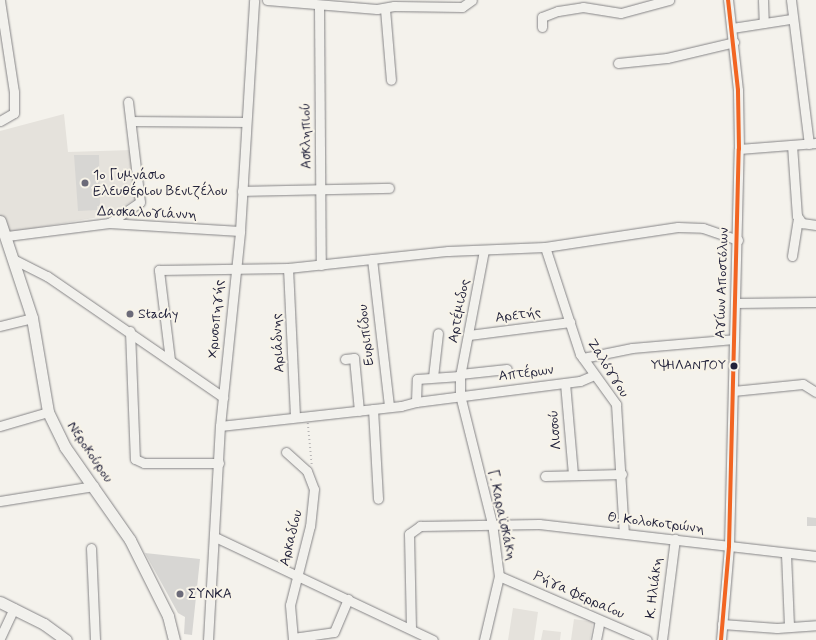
<!DOCTYPE html>
<html>
<head>
<meta charset="utf-8">
<style>
  body { margin:0 }
  #map { position:relative; width:816px; height:640px; overflow:hidden; background:#f4f2ec; font-family:Mynerve,sans-serif }
  div>[style] { position:absolute }
  [style*='--x'] { left:calc(var(--x)*1px); top:calc(var(--y)*1px); width:calc(var(--w)*1px); rotate:calc(var(--a)*1deg) }
  .built>* { inset:0; background:#e5e2dc }
  .building>* { inset:0; background:#d7d6d3 }
  .path>* { height:1.5px; margin-top:-0.75px; transform-origin:0; background:repeating-linear-gradient(90deg,#b8b6b6 0 1px,transparent 0 4px) }
  .roads { filter:drop-shadow(0 0 1px #858486) drop-shadow(0 0 1px #858486) }
  .minor>* { height:9px; margin:-4.5px; padding:0 4.5px; transform-origin:4.5px; border-radius:4.5px; background:#f2f1ed }
  .major>* { height:11px; margin:-5.5px; padding:0 5.5px; transform-origin:5.5px; border-radius:5.5px; background:#f2f1ed }
  .bus-1>* { height:4px; margin:-2px; padding:0 2px; transform-origin:2px; border-radius:2px; background:#f26522 }
  .dots>* { width:11px; height:11px; translate:-50% -50%; box-sizing:border-box; border:2px solid #f7f3e8; border-radius:50% }
  span { translate:-50% -50%; white-space:nowrap; text-align:center; line-height:1.15; -webkit-text-stroke:4px #f7f3e8; paint-order:stroke }
  .bus-label { font-size:13px; color:#22223b }
  .right { translate:-100% -50%; text-align:right }
  .street-label { font-size:14px; color:#22223b }
  .poi-label { font-size:14px; color:#22223b }
  .left { translate:0 -50%; text-align:left }
</style>
</head>
<body>
<div id="map">
  <div class="built">
    <i style="clip-path:polygon(64px 114px,68px 152px,132px 150px,138px 198px,105px 216px,0 234px,0 131px)"></i>
    <i style="clip-path:polygon(513px 608px,538px 612px,534px 640px,508px 640px)"></i>
    <i style="clip-path:polygon(574px 619px,593px 622px,590px 640px,571px 640px)"></i>
    <i style="clip-path:polygon(543px 630px,561px 632px,560px 640px,541px 640px)"></i>
  </div>
  <div class="building">
    <i style="clip-path:polygon(74px 155px,99px 155px,100px 206px,97px 206px,97px 210px,78px 211px)"></i>
    <i style="clip-path:polygon(807px 517px,816px 518px,816px 526px,807px 526px)"></i>
    <i style="clip-path:polygon(145px 553px,200px 559px,192px 635px,184px 634px,185px 617px,178px 613px)"></i>
  </div>
  <div class="path">
    <i style="--x:308;--y:423;--w:42;--a:84.6"></i>
  </div>
  <div class="roads">
    <div class="minor">
      <i style="--x:267;--y:0;--w:110;--a:4.7"></i>
      <i style="--x:377;--y:9;--w:17;--a:-10"></i>
      <i style="--x:394;--y:6;--w:68;--a:0.8"></i>
      <i style="--x:462;--y:7;--w:12;--a:-35"></i>
      <i style="--x:763;--y:0;--w:23;--a:88"></i>
      <i style="--x:791;--y:0;--w:145;--a:82.9"></i>
      <i style="--x:319;--y:6;--w:259;--a:89.6"></i>
      <i style="--x:385;--y:9;--w:71;--a:85.2"></i>
      <i style="--x:542;--y:27;--w:10;--a:-90"></i>
      <i style="--x:542;--y:17;--w:17;--a:-21"></i>
      <i style="--x:558;--y:11;--w:25;--a:-9"></i>
      <i style="--x:583;--y:7;--w:38;--a:9"></i>
      <i style="--x:621;--y:13;--w:50;--a:-15.2"></i>
      <i style="--x:732;--y:28;--w:60;--a:-8.7"></i>
      <i style="--x:618;--y:63;--w:49;--a:-5.8"></i>
      <i style="--x:667;--y:58;--w:69;--a:-13.4"></i>
      <i style="--x:0;--y:121;--w:16;--a:-30"></i>
      <i style="--x:14;--y:113;--w:21;--a:-90"></i>
      <i style="--x:14;--y:92;--w:93;--a:-98.7"></i>
      <i style="--x:131;--y:121;--w:115;--a:0.5"></i>
      <i style="--x:792;--y:145;--w:71;--a:86"></i>
      <i style="--x:797;--y:216;--w:9;--a:54"></i>
      <i style="--x:802;--y:223;--w:14;--a:8"></i>
      <i style="--x:739;--y:149;--w:77;--a:-4.5"></i>
      <i style="--x:242;--y:191;--w:147;--a:-1.2"></i>
      <i style="--x:109;--y:223;--w:37;--a:-34"></i>
      <i style="--x:140;--y:202;--w:101;--a:-96.8"></i>
      <i style="--x:7;--y:236;--w:103;--a:-7.3"></i>
      <i style="--x:109;--y:223;--w:131;--a:3.5"></i>
      <i style="--x:545;--y:247;--w:113;--a:71.9"></i>
      <i style="--x:580;--y:354;--w:62;--a:54.2"></i>
      <i style="--x:616;--y:404;--w:129;--a:86.5"></i>
      <i style="--x:792;--y:256;--w:36;--a:-81"></i>
      <i style="--x:372;--y:259;--w:149;--a:83.4"></i>
      <i style="--x:15;--y:260;--w:36;--a:27"></i>
      <i style="--x:47;--y:276;--w:214;--a:34.5"></i>
      <i style="--x:288;--y:268;--w:149;--a:87.3"></i>
      <i style="--x:735;--y:303;--w:81;--a:-0.7"></i>
      <i style="--x:0;--y:326;--w:33;--a:-14"></i>
      <i style="--x:130;--y:331;--w:128;--a:87.8"></i>
      <i style="--x:135;--y:459;--w:10;--a:24"></i>
      <i style="--x:144;--y:463;--w:75;--a:0"></i>
      <i style="--x:469;--y:335;--w:102;--a:-7.3"></i>
      <i style="--x:583;--y:358;--w:50;--a:-11.5"></i>
      <i style="--x:632;--y:348;--w:102;--a:-5"></i>
      <i style="--x:345;--y:359;--w:9;--a:-6"></i>
      <i style="--x:354;--y:358;--w:53;--a:84.6"></i>
      <i style="--x:170;--y:360;--w:91;--a:-97"></i>
      <i style="--x:159;--y:270;--w:129;--a:-0.9"></i>
      <i style="--x:288;--y:268;--w:161;--a:-6.1"></i>
      <i style="--x:448;--y:251;--w:97;--a:-2.4"></i>
      <i style="--x:545;--y:247;--w:134;--a:-8.6"></i>
      <i style="--x:678;--y:227;--w:25;--a:2"></i>
      <i style="--x:703;--y:228;--w:37;--a:19"></i>
      <i style="--x:460;--y:374;--w:47;--a:-6.1"></i>
      <i style="--x:460;--y:376;--w:128;--a:-79.2"></i>
      <i style="--x:433;--y:377;--w:44;--a:-83.5"></i>
      <i style="--x:565;--y:383;--w:92;--a:85"></i>
      <i style="--x:733;--y:391;--w:70;--a:-5.7"></i>
      <i style="--x:803;--y:384;--w:15;--a:32"></i>
      <i style="--x:416;--y:402;--w:165;--a:-7.3"></i>
      <i style="--x:580;--y:381;--w:15;--a:-23"></i>
      <i style="--x:373;--y:409;--w:90;--a:86.8"></i>
      <i style="--x:0;--y:426;--w:50;--a:-16.3"></i>
      <i style="--x:220;--y:426;--w:182;--a:-6.3"></i>
      <i style="--x:401;--y:406;--w:16;--a:-15"></i>
      <i style="--x:416;--y:402;--w:23;--a:-88"></i>
      <i style="--x:417;--y:379;--w:43;--a:-4"></i>
      <i style="--x:460;--y:376;--w:19;--a:90"></i>
      <i style="--x:460;--y:395;--w:132;--a:76"></i>
      <i style="--x:492;--y:523;--w:53;--a:82.5"></i>
      <i style="--x:499;--y:576;--w:66;--a:103.2"></i>
      <i style="--x:286;--y:452;--w:28;--a:42"></i>
      <i style="--x:307;--y:471;--w:19;--a:69"></i>
      <i style="--x:314;--y:489;--w:37;--a:96"></i>
      <i style="--x:310;--y:526;--w:81;--a:104.2"></i>
      <i style="--x:290;--y:605;--w:35;--a:85"></i>
      <i style="--x:545;--y:476;--w:77;--a:-1.5"></i>
      <i style="--x:0;--y:501;--w:95;--a:-9.1"></i>
      <i style="--x:215;--y:537;--w:241;--a:25.3"></i>
      <i style="--x:91;--y:548;--w:92;--a:87.5"></i>
      <i style="--x:786;--y:554;--w:73;--a:87.6"></i>
      <i style="--x:499;--y:576;--w:161;--a:23.4"></i>
      <i style="--x:722;--y:624;--w:55;--a:4.2"></i>
      <i style="--x:777;--y:628;--w:39;--a:-4"></i>
      <i style="--x:411;--y:629;--w:95;--a:-91.2"></i>
      <i style="--x:409;--y:534;--w:14;--a:-36"></i>
      <i style="--x:420;--y:526;--w:119;--a:-1"></i>
      <i style="--x:539;--y:524;--w:279;--a:6.6"></i>
      <i style="--x:0;--y:638;--w:33;--a:-65"></i>
      <i style="--x:293;--y:638;--w:41;--a:-8.3"></i>
      <i style="--x:334;--y:632;--w:36;--a:-67"></i>
      <i style="--x:208;--y:640;--w:214;--a:-86.8"></i>
      <i style="--x:220;--y:426;--w:196;--a:-84.1"></i>
      <i style="--x:240;--y:231;--w:231;--a:-86.5"></i>
      <i style="--x:596;--y:640;--w:20;--a:-79"></i>
      <i style="--x:662;--y:640;--w:102;--a:-82.7"></i>
      <i style="--x:721;--y:640;--w:94;--a:-85.1"></i>
      <i style="--x:729;--y:546;--w:397;--a:-88.6"></i>
      <i style="--x:739;--y:149;--w:59;--a:-91"></i>
      <i style="--x:738;--y:90;--w:91;--a:-96.3"></i>
    </div>
    <div class="major">
      <i style="--x:0;--y:221;--w:102;--a:71.7"></i>
      <i style="--x:32;--y:318;--w:95;--a:80.3"></i>
      <i style="--x:48;--y:412;--w:39;--a:64"></i>
      <i style="--x:65;--y:447;--w:113;--a:55"></i>
      <i style="--x:130;--y:540;--w:85;--a:63.4"></i>
      <i style="--x:168;--y:616;--w:25;--a:76"></i>
      <i style="--x:0;--y:602;--w:49;--a:26.6"></i>
      <i style="--x:44;--y:624;--w:27;--a:36"></i>
    </div>
  </div>
  <div class="bus-1">
    <i style="--x:721;--y:640;--w:94;--a:-85.1"></i>
    <i style="--x:729;--y:546;--w:397;--a:-88.6"></i>
    <i style="--x:739;--y:149;--w:59;--a:-91"></i>
    <i style="--x:738;--y:90;--w:91;--a:-96.3"></i>
  </div>
  <div class="dots">
    <i style="left:85px;top:183px;background:#6c6b79"></i>
    <i style="left:130px;top:314px;background:#6c6b79"></i>
    <i style="left:734px;top:366px;background:#22223b"></i>
    <i style="left:180px;top:594px;background:#6c6b79"></i>
  </div>
  <div class="bus-label">
    <span class="right" style="left:726px;top:366px">ΥΨΗΛΑΝΤΟΥ</span>
  </div>
  <div class="street-label">
    <span style="left:306px;top:136px;rotate:-91deg">Ασκληπιού</span>
    <span style="left:147px;top:213px;rotate:2deg">Δασκαλογιάννη</span>
    <span style="left:722px;top:283px;rotate:-88deg">Αγίων Αποστόλων</span>
    <span style="left:459px;top:311px;rotate:-79deg">Αρτέμιδος</span>
    <span style="left:518px;top:315px;rotate:-7deg">Αρετής</span>
    <span style="left:216px;top:319px;rotate:-85deg">Χρυσοπηγής</span>
    <span style="left:366px;top:335px;rotate:-96deg">Ευριπίδου</span>
    <span style="left:278px;top:343px;rotate:-93deg">Αριάδνης</span>
    <span style="left:608px;top:368px;rotate:58deg">Ζαλόγγου</span>
    <span style="left:526px;top:373px;rotate:-7deg">Απτέρων</span>
    <span style="left:555px;top:430px;rotate:-95deg">Λισσού</span>
    <span style="left:90px;top:452px;rotate:56deg">Νεροκούρου</span>
    <span style="left:502px;top:515px;rotate:78deg">Γ. Καραϊσκάκη</span>
    <span style="left:656px;top:523px;rotate:7deg">Θ. Κολοκοτρώνη</span>
    <span style="left:291px;top:538px;rotate:-76deg">Αρκαδίου</span>
    <span style="left:654px;top:588px;rotate:-83deg">Κ. Ηλιάκη</span>
    <span style="left:579px;top:595px;rotate:24deg">Ρήγα Φερραίου</span>
  </div>
  <div class="poi-label">
    <span class="left" style="left:93px;top:183px">1ο Γυμνάσιο<br>Ελευθέριου Βενιζέλου</span>
    <span class="left" style="left:138px;top:314px">Stachy</span>
    <span class="left" style="left:188px;top:594px">ΣΥΝΚΑ</span>
  </div>
</div>
</body>
</html>
